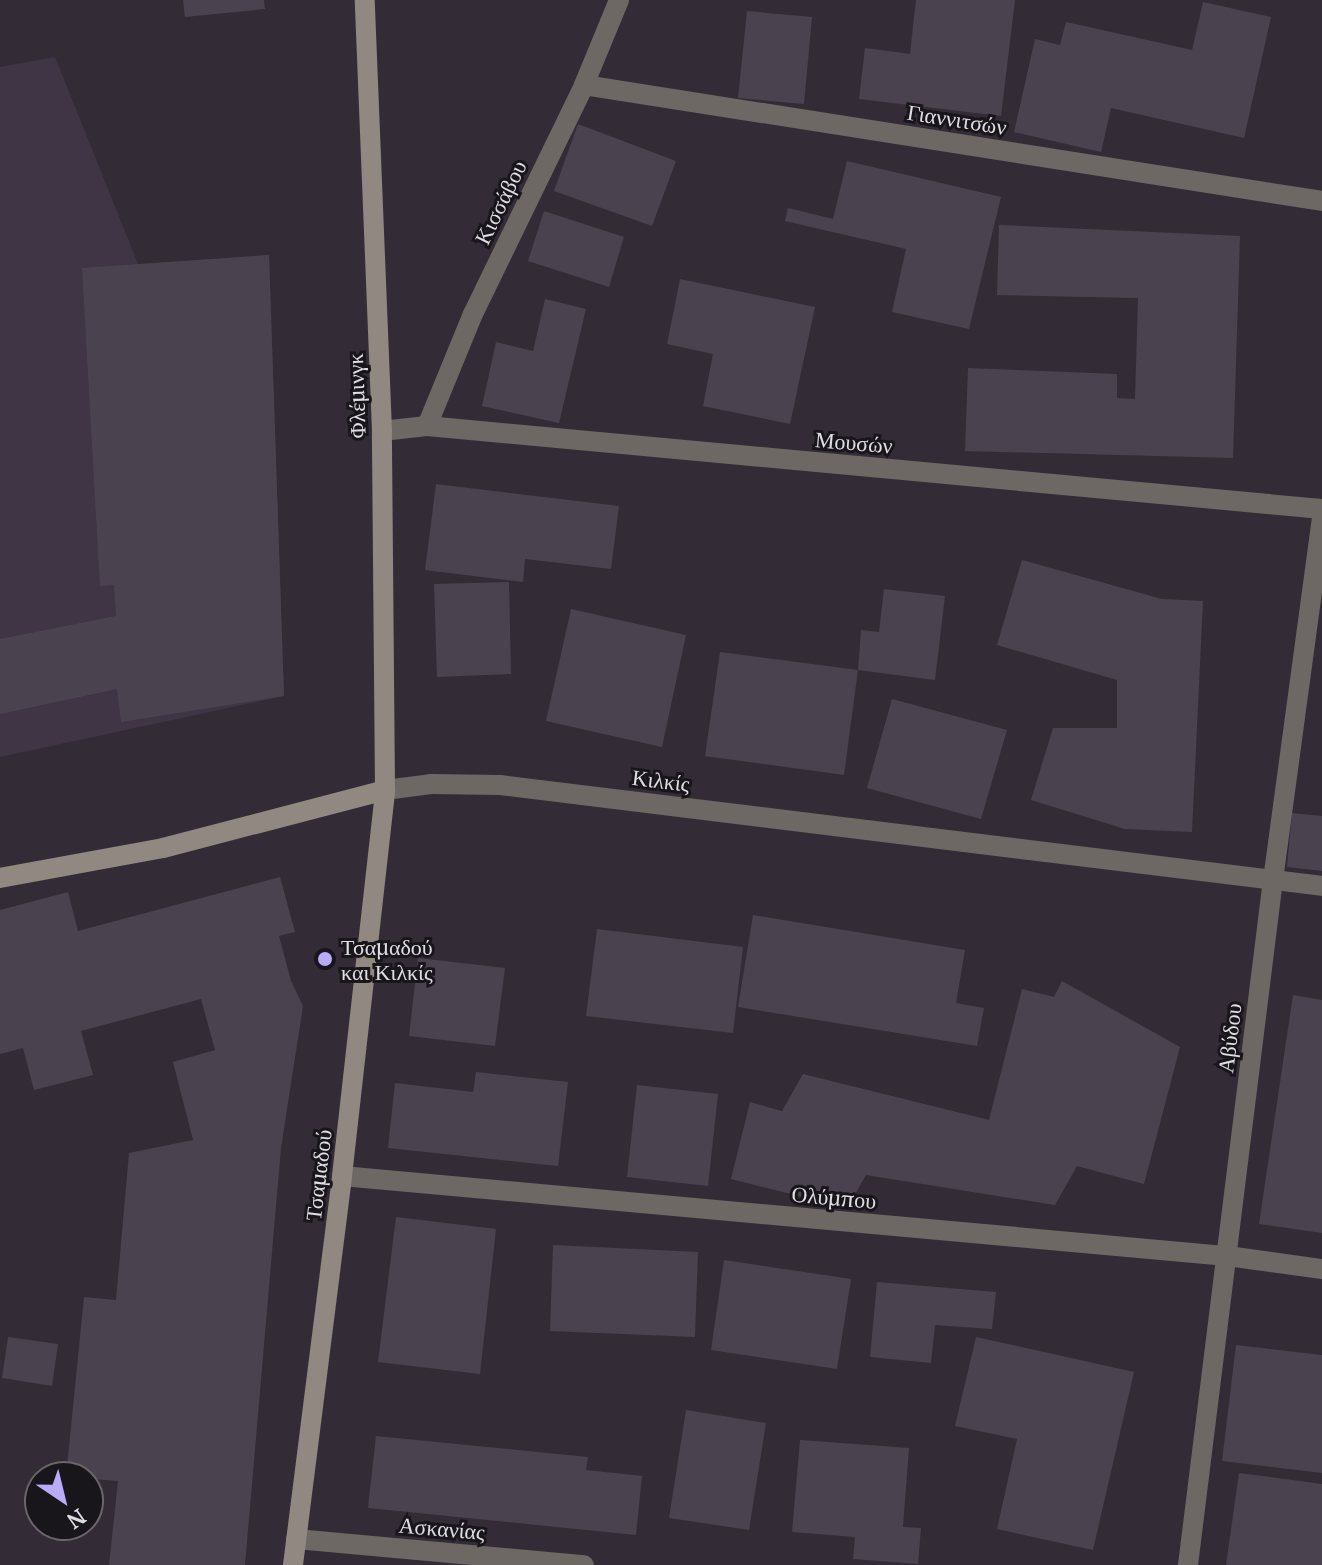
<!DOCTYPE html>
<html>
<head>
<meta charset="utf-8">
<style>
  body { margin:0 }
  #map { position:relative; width:1322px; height:1565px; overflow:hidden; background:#332c37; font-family:"PT Serif",serif }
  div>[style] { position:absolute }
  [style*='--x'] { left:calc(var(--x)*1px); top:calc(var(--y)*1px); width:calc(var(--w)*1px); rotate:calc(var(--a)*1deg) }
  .built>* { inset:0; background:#3f3545 }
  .building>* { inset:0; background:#4a434f }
  .street>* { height:20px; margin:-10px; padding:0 10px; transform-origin:10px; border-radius:10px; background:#6d6864 }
  .secondary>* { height:20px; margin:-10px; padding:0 10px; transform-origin:10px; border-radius:10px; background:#908881 }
  .dots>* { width:22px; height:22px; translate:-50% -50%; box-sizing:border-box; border:4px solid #19161b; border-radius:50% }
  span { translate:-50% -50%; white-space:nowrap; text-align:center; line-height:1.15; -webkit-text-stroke:6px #19161b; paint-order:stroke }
  .street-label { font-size:22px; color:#e0dce3 }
  .poi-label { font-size:22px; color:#e0dce3 }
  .left { translate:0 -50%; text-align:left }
  .north { position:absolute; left:24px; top:1461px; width:80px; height:80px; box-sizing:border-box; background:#19161b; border:2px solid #69656b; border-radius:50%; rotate:145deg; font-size:22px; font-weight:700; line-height:32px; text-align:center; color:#e0dce3 }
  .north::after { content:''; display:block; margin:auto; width:28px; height:36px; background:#b9abf7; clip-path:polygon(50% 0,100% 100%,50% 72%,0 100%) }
</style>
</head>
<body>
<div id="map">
  <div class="built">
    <i style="clip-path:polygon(55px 57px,138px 264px,269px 255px,284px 696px,0 757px,0 67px)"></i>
  </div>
  <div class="building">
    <i style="clip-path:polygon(183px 0,264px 0,265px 9px,185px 17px)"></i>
    <i style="clip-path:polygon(916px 0,1015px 0,1001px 116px,859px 99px,865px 48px,910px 54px)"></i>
    <i style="clip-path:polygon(1203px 2px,1271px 17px,1244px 138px,1111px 108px,1101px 152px,1014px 132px,1035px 39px,1060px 45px,1066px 22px,1192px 50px)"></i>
    <i style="clip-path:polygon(747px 11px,812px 17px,804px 104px,738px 98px)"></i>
    <i style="clip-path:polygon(578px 124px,676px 161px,652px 226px,554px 191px)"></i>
    <i style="clip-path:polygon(847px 161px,1001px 197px,969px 329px,892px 312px,906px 249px,785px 221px,788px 208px,833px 219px)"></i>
    <i style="clip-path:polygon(544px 211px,624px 237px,609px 287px,528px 261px)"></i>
    <i style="clip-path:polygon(999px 225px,1240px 236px,1233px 458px,965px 451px,968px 368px,1117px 374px,1117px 398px,1135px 399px,1138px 298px,997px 295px)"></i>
    <i style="clip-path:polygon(269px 255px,284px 696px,121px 722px,117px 689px,0 714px,0 639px,116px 616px,114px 585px,100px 586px,82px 268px)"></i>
    <i style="clip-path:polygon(680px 279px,815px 307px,790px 424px,703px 406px,713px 354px,667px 344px)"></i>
    <i style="clip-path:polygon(545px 299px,586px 309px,559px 423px,482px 406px,496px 342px,533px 351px)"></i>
    <i style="clip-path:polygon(436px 484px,619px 506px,611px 569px,525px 559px,523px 582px,425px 570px)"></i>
    <i style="clip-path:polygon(1022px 560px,1162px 599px,1203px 601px,1192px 832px,1125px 829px,1031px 800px,1053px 728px,1117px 728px,1117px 680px,997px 645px)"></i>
    <i style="clip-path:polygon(509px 582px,511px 674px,437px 677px,434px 584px)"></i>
    <i style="clip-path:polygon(884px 589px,945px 596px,935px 680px,858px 670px,861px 630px,879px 632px)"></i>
    <i style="clip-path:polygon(571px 609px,686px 635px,662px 747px,546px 721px)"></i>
    <i style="clip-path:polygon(720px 652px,858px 670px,844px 775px,705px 756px)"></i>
    <i style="clip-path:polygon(892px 699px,1007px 730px,981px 819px,867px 788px)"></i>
    <i style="clip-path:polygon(1292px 813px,1322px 816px,1322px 871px,1287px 867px)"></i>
    <i style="clip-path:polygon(280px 877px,295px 932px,279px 936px,291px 981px,303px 1006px,281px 1148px,245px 1565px,109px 1565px,118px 1481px,66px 1477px,84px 1297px,116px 1300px,129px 1153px,193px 1140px,173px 1062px,215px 1050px,201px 999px,81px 1031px,93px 1075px,34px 1090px,23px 1048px,0 1054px,0 910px,68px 892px,78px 931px)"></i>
    <i style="clip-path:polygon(753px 915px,965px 950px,956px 1003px,984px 1008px,977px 1046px,738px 1007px)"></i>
    <i style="clip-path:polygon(597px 929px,743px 947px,733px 1033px,586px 1016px)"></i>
    <i style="clip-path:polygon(418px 958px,505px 968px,495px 1046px,409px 1036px)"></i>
    <i style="clip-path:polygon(1062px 981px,1180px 1047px,1144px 1184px,1077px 1166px,1055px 1205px,866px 1175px,847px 1208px,731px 1179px,750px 1102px,782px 1111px,803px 1074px,989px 1120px,1022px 989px,1054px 997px)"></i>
    <i style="clip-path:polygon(1293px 995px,1322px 1000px,1322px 1233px,1259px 1224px)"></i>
    <i style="clip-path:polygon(476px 1072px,568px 1082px,558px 1166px,388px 1148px,395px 1083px,473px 1092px)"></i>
    <i style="clip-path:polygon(637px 1085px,718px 1094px,708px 1186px,627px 1177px)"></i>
    <i style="clip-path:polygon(396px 1217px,496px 1229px,480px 1374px,378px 1362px)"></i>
    <i style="clip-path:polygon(553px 1245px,698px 1252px,695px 1337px,550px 1331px)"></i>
    <i style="clip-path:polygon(724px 1260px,851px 1279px,837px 1369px,711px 1350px)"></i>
    <i style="clip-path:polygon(877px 1282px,996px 1292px,992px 1329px,935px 1325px,931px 1363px,870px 1357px)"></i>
    <i style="clip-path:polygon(8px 1337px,58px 1344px,52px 1386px,2px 1378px)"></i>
    <i style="clip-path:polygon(976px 1337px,1134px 1372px,1093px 1550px,997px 1529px,1017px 1439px,955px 1426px)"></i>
    <i style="clip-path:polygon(1236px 1345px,1322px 1355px,1322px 1473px,1222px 1461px)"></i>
    <i style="clip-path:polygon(686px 1410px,766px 1423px,749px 1530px,669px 1518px)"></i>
    <i style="clip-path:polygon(376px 1436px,588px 1457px,586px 1470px,642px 1476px,636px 1535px,368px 1508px)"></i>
    <i style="clip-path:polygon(800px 1440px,909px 1448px,903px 1527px,921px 1528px,918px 1564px,853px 1559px,855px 1537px,792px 1532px)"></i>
    <i style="clip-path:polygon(1239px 1473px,1322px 1484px,1322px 1565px,1226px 1565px)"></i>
  </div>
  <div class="street">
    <i style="--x:584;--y:85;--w:747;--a:8.93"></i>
    <i style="--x:427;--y:426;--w:121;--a:-67.7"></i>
    <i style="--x:473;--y:314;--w:254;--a:-64.1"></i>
    <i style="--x:584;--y:85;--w:92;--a:-67.6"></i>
    <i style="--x:382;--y:431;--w:45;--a:-6.3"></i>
    <i style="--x:427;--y:426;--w:899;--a:5.3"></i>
    <i style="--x:385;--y:790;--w:46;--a:-7.4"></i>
    <i style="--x:431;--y:784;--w:69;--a:0.8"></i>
    <i style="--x:500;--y:785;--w:828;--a:7"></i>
    <i style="--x:342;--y:1176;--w:889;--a:5.17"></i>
    <i style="--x:1227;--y:1256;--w:96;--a:7.8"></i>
    <i style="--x:296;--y:1539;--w:289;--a:5.2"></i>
    <i style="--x:1188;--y:1565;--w:690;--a:-82.93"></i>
    <i style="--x:1273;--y:880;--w:365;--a:-82.3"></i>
  </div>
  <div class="secondary">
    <i style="--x:0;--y:878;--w:166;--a:-10.4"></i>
    <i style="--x:163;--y:848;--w:229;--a:-14.6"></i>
    <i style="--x:293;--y:1565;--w:392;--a:-82.8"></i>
    <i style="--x:342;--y:1176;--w:388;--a:-83.6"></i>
    <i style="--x:385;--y:790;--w:359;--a:-90.5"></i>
    <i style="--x:382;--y:431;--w:431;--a:-92.3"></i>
  </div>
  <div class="dots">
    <i style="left:325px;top:959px;background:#b9abf7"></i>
  </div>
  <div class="street-label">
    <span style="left:957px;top:119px;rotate:9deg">Γιαννιτσών</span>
    <span style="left:500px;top:202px;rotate:-64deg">Κισσάβου</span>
    <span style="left:356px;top:396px;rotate:-92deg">Φλέμινγκ</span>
    <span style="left:854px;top:442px;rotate:5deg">Μουσών</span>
    <span style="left:661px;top:780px;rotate:7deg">Κιλκίς</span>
    <span style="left:1229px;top:1038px;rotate:-83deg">Αβύδου</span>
    <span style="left:318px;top:1175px;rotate:-83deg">Τσαμαδού</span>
    <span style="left:834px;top:1197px;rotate:5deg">Ολύμπου</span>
    <span style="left:442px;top:1528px;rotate:5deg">Ασκανίας</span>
  </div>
  <div class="poi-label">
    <span class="left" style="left:341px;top:959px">Τσαμαδού<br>και Κιλκίς</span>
  </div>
  <div class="north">N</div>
</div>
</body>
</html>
